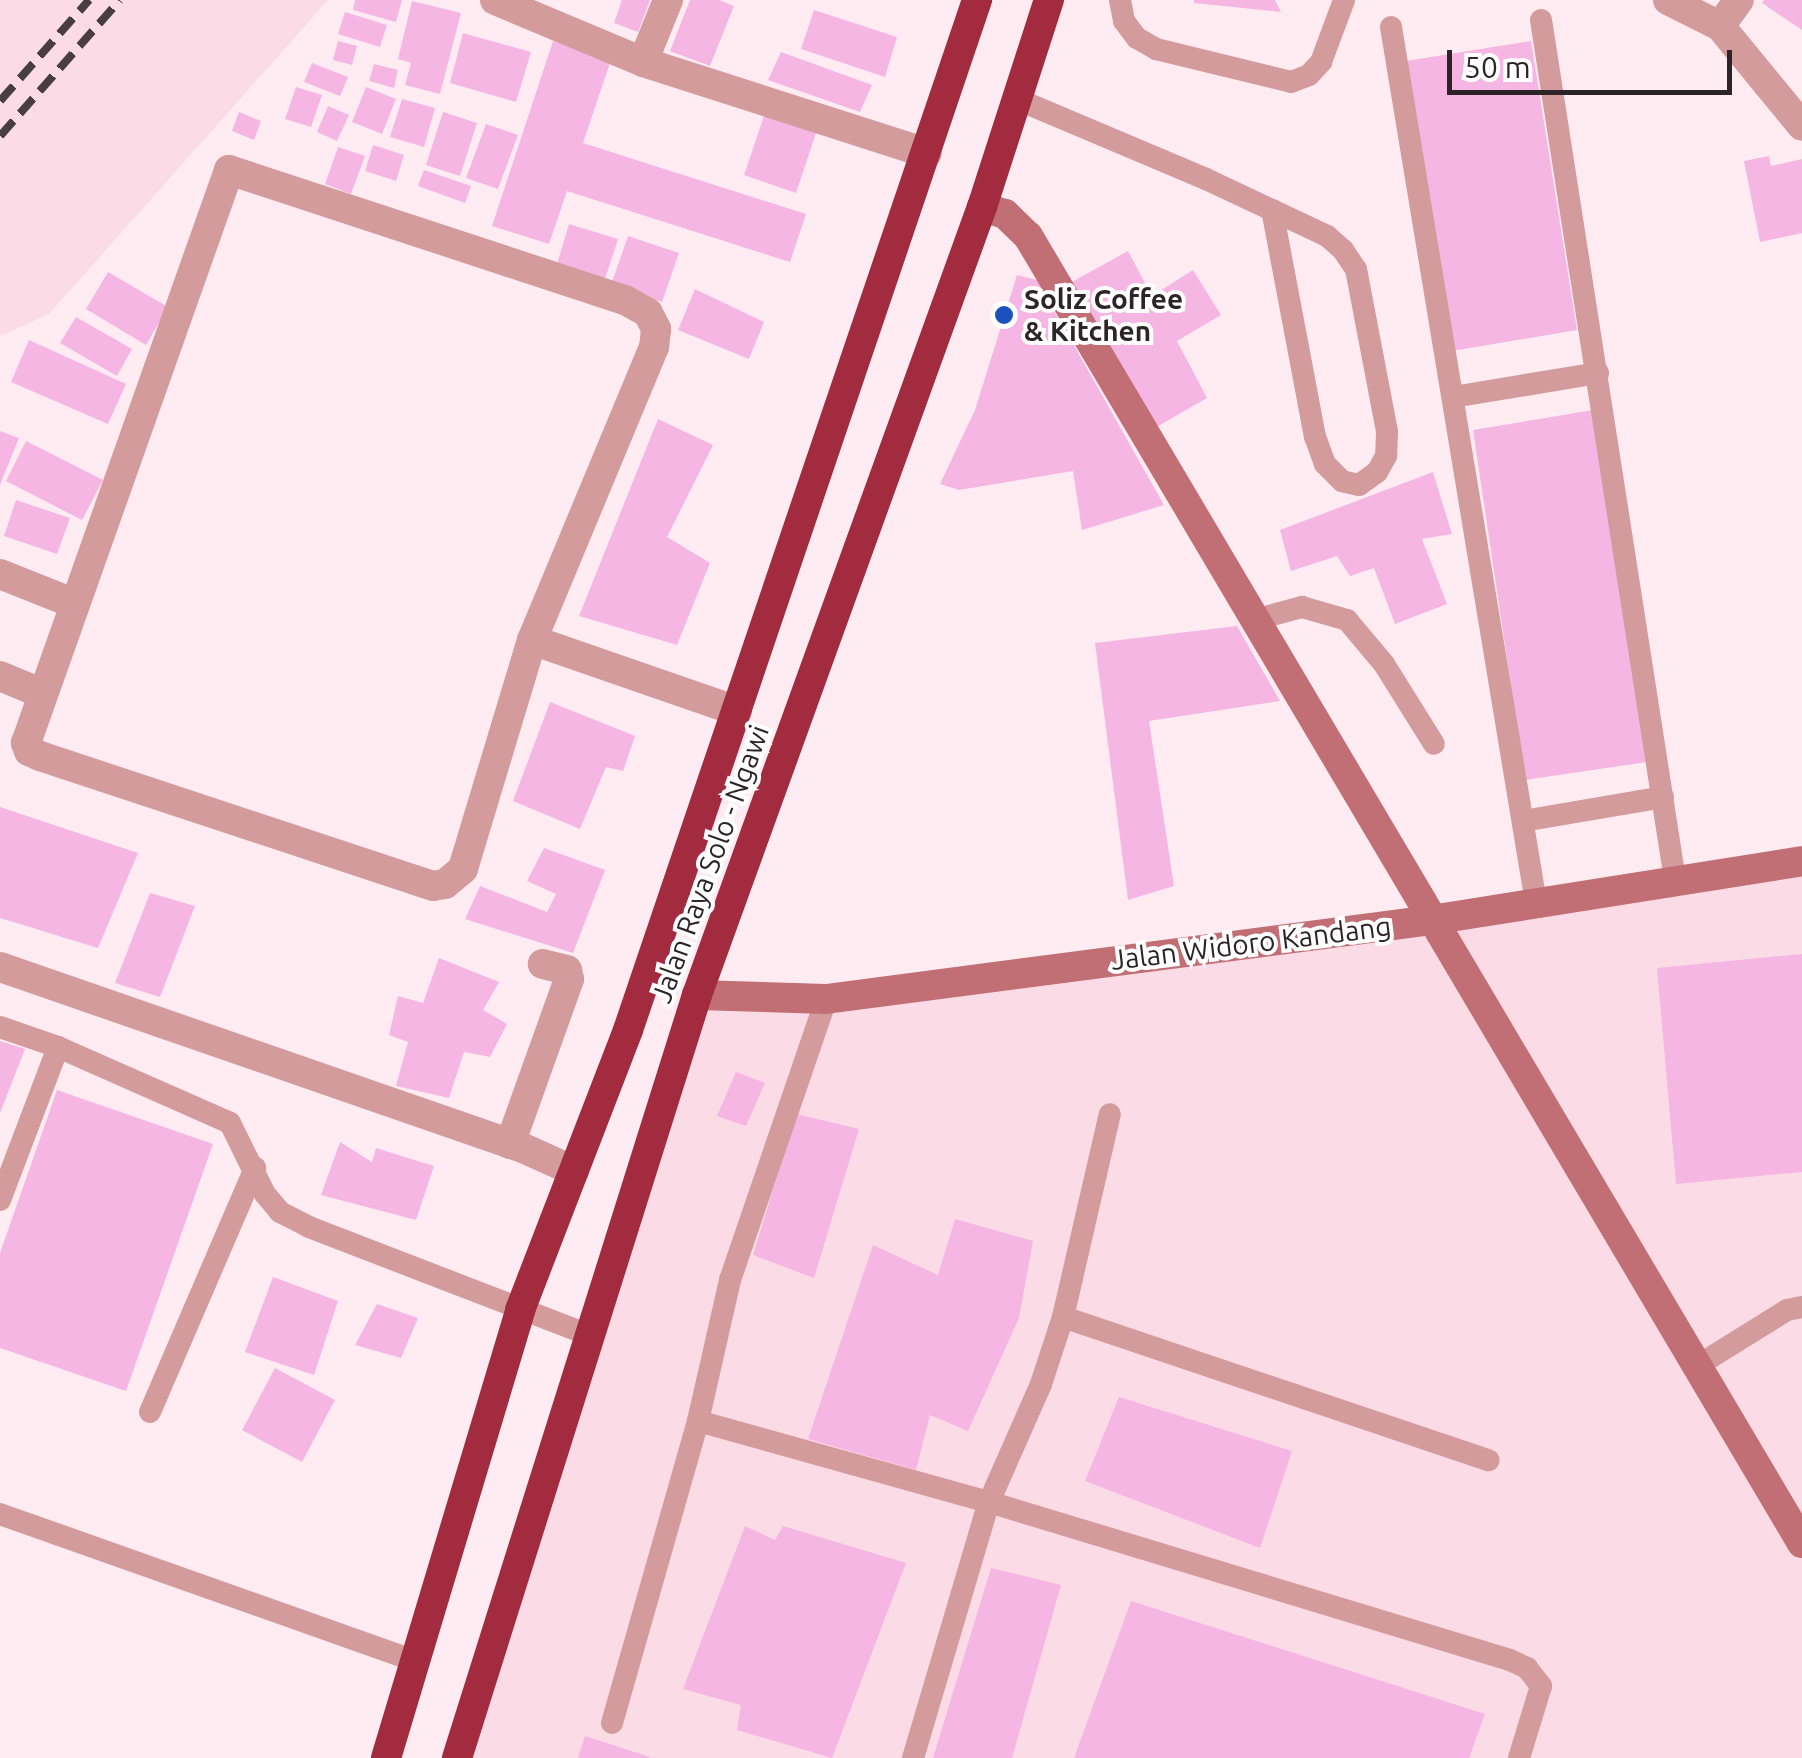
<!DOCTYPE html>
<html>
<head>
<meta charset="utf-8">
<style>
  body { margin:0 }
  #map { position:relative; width:1802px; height:1758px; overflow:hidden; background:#ffecf2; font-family:Ubuntu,sans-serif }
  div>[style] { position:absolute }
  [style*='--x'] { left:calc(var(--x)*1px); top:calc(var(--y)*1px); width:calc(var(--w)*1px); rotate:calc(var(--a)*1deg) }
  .built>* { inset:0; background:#fbdbe5 }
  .building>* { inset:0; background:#f6b6e3 }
  .lane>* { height:22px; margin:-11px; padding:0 11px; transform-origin:11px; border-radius:11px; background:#d49b9d }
  .street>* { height:30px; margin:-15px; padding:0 15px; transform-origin:15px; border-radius:15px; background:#d49b9d }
  .secondary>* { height:30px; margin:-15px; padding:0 15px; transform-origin:15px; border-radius:15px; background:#c16f75 }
  .highway>* { height:30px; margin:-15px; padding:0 15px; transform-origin:15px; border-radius:15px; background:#a22b3f }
  .rail>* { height:8px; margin-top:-4px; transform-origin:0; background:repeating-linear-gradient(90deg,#483e42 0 20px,transparent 0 30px) }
  .dots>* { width:28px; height:28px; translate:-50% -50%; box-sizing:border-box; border:5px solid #fff; border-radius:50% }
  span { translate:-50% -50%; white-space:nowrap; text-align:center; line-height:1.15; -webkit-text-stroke:8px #fff; paint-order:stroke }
  .poi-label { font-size:28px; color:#2c2427; font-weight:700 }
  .left { translate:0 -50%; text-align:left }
  .street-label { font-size:28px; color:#2c2427 }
  .scale { position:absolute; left:1447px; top:50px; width:285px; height:45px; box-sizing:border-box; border:5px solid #2c2427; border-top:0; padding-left:12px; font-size:30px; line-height:35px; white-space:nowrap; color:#2c2427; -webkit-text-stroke:8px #fff; paint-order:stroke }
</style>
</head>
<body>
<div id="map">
  <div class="built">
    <i style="clip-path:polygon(0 0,328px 0,49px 314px,0 336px)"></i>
    <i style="clip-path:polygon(1802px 863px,1802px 1758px,459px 1758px,689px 1006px)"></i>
  </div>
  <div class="building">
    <i style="clip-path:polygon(355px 0,402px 0,396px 22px,353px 10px)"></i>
    <i style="clip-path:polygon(622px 0,650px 0,638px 32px,614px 23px)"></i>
    <i style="clip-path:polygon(690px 0,719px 0,734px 6px,710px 66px,670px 51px)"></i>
    <i style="clip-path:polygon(1194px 0,1275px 0,1281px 12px,1194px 3px)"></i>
    <i style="clip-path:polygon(1764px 0,1802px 0,1802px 30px,1762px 3px)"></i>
    <i style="clip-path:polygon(412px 1px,461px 13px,440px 94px,405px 85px,411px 63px,398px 59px)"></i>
    <i style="clip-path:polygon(814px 10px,897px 37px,885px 77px,801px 49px)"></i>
    <i style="clip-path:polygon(345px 12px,387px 25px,380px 47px,338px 34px)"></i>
    <i style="clip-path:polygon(463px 33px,531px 52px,516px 102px,450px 83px)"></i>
    <i style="clip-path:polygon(338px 41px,357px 46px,352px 65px,333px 60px)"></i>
    <i style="clip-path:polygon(553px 41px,611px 60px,583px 143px,806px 214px,790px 262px,567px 191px,549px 244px,492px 226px)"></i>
    <i style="clip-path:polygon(1531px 41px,1577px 330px,1452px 351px,1406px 61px)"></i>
    <i style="clip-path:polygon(781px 52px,872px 85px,860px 112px,768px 80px)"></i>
    <i style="clip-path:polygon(312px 63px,348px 77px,340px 96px,304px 82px)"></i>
    <i style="clip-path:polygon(374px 64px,398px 70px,394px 88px,369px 81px)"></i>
    <i style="clip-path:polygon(296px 87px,322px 95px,311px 127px,285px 119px)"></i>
    <i style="clip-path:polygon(366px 87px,396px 99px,382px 134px,352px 122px)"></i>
    <i style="clip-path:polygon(402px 99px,435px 108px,424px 147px,390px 137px)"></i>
    <i style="clip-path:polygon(328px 106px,349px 115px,337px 141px,317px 132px)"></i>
    <i style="clip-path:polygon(239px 112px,261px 121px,254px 140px,232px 131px)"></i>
    <i style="clip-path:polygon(443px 112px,477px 123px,460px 176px,426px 165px)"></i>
    <i style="clip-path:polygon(765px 113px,817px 130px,796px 193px,744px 175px)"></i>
    <i style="clip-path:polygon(486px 124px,518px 135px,498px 189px,466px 178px)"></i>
    <i style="clip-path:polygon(373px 145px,404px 155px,396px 181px,365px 171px)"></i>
    <i style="clip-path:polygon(338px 147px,365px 156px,351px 194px,325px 184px)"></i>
    <i style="clip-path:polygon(1769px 156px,1771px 166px,1802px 159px,1802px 233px,1760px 242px,1744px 161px)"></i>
    <i style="clip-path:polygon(424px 170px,471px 186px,465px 203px,418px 186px)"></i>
    <i style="clip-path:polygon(569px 224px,618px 239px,605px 279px,557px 264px)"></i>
    <i style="clip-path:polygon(628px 236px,679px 253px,662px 302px,611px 285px)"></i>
    <i style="clip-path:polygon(1128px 251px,1152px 296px,1193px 270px,1221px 315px,1177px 341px,1207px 398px,1153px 429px,1070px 283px)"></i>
    <i style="clip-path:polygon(108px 272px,168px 307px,146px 345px,86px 309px)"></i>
    <i style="clip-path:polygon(1017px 275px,1037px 280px,1164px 505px,1082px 530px,1073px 471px,959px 490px,940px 484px,975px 410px)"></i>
    <i style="clip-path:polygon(695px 289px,764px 322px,749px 359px,678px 330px)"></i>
    <i style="clip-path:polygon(76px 317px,132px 349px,117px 376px,60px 343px)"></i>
    <i style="clip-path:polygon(29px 340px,126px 384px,108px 424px,11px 382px)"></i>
    <i style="clip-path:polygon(1593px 410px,1647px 762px,1525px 780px,1473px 430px)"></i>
    <i style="clip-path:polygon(658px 419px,713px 445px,667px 537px,710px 563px,677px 645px,579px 616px)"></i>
    <i style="clip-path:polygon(0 431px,19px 438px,0 485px)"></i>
    <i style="clip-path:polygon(26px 441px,103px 480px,82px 520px,6px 481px)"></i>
    <i style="clip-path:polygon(1433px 472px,1452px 534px,1422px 539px,1447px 604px,1395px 624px,1374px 568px,1350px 576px,1337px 556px,1291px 571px,1280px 530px)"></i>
    <i style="clip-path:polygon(16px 500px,70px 518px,57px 554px,4px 536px)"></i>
    <i style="clip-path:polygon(1237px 626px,1280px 701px,1149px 721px,1174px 886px,1128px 900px,1095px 643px)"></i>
    <i style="clip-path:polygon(550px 702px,635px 736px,623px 771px,606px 767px,580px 829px,513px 801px)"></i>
    <i style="clip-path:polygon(0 807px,138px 853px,98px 948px,0 918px)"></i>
    <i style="clip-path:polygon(544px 848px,605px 870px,573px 953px,465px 919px,480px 886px,547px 912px,556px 894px,527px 881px)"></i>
    <i style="clip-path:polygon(150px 893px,195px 906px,160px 997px,115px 983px)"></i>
    <i style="clip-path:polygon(1802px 954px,1802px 1172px,1676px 1184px,1657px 968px)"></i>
    <i style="clip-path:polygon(439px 958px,499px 982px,483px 1010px,507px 1024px,490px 1057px,464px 1052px,449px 1098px,396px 1086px,408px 1042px,389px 1035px,398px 996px,423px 1003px)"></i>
    <i style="clip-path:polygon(0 1041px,25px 1049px,0 1113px)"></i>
    <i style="clip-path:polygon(736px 1072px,765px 1083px,746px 1126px,717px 1116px)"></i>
    <i style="clip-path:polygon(57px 1090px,213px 1144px,126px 1391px,0 1348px,0 1253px)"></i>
    <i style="clip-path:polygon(796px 1114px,859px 1129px,814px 1278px,753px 1255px)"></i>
    <i style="clip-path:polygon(340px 1142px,372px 1162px,376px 1148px,434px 1166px,416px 1220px,321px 1195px)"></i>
    <i style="clip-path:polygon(955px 1219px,1033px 1241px,1019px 1318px,968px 1431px,930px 1415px,916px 1470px,808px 1439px,873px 1245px,938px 1275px)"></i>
    <i style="clip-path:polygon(273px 1277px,338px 1301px,314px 1375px,245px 1352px)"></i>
    <i style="clip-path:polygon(377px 1304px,418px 1318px,401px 1358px,355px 1345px)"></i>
    <i style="clip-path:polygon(275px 1368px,335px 1400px,302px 1462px,242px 1430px)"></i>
    <i style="clip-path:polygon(1119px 1397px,1292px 1451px,1260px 1548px,1085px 1481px)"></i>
    <i style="clip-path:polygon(745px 1526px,775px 1540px,783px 1526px,906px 1563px,832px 1758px,737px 1730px,741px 1705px,683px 1689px)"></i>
    <i style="clip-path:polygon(991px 1568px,1061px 1585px,1012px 1758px,933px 1758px)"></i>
    <i style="clip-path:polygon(1131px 1601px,1485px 1714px,1469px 1758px,1074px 1758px)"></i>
    <i style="clip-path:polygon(585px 1736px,650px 1757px,649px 1758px,578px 1758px)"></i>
  </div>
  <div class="lane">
    <i style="--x:1120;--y:0;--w:21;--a:79"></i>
    <i style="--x:1124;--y:21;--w:21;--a:53"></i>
    <i style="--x:1137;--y:38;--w:22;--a:30"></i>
    <i style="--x:1156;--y:49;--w:139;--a:13.7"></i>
    <i style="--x:1291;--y:82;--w:19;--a:-21"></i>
    <i style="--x:1309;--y:75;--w:18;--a:-47"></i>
    <i style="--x:1321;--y:62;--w:66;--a:-69.6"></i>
    <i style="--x:1541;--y:20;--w:870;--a:81.14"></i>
    <i style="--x:1391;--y:27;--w:888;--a:80.6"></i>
    <i style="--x:1019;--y:100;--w:203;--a:22.9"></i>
    <i style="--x:1206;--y:179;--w:73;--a:25.2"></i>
    <i style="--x:1272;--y:210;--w:61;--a:25.3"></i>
    <i style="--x:1327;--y:236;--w:21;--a:41"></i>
    <i style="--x:1343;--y:250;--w:23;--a:56"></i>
    <i style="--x:1356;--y:269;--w:166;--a:79.2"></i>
    <i style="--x:1387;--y:432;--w:24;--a:92"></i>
    <i style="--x:1386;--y:456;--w:18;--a:119"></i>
    <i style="--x:1377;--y:472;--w:22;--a:144"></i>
    <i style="--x:1359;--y:485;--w:17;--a:-167"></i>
    <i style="--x:1342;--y:481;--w:24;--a:-135"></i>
    <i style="--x:1325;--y:464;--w:29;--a:-110"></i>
    <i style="--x:1315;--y:437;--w:231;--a:-100.7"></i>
    <i style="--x:1453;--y:397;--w:147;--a:-9.4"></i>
    <i style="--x:1254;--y:620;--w:50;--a:-15.2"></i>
    <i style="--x:1302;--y:607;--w:47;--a:16.1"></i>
    <i style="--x:1347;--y:620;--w:57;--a:49.9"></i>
    <i style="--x:1384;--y:664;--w:94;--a:58"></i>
    <i style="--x:1523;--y:821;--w:142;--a:-9.7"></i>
    <i style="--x:0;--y:1027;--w:61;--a:19"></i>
    <i style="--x:58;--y:1047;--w:188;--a:23.8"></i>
    <i style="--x:230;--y:1123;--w:79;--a:63.8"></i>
    <i style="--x:265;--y:1194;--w:23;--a:50"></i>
    <i style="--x:280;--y:1212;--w:33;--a:27"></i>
    <i style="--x:309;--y:1227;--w:298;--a:21.1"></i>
    <i style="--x:0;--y:1200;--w:164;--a:-69.2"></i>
    <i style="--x:1063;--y:1317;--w:449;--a:18.6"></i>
    <i style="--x:1697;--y:1366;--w:106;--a:-31.9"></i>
    <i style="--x:1787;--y:1310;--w:15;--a:-11"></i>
    <i style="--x:150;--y:1412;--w:266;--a:-66.7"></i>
    <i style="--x:698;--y:1421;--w:302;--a:15.6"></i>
    <i style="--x:989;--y:1502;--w:544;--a:16.87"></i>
    <i style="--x:1510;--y:1660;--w:19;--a:25"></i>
    <i style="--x:1527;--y:1668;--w:23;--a:52"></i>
    <i style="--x:1541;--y:1686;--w:75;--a:107"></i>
    <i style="--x:0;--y:1514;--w:440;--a:19.5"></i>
    <i style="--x:612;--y:1723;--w:314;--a:-74.1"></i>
    <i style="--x:698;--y:1421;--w:145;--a:-77.2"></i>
    <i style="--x:730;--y:1280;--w:297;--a:-71.1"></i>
    <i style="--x:913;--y:1758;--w:267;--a:-73.5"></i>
    <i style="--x:989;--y:1502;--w:129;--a:-66.2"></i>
    <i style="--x:1041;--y:1384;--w:71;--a:-71.8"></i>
    <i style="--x:1063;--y:1317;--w:208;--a:-77"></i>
  </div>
  <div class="street">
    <i style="--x:495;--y:0;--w:160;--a:22.7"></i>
    <i style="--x:643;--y:62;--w:298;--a:17.8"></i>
    <i style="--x:1668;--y:0;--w:58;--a:26.6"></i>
    <i style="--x:1720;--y:26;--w:129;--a:50.6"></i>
    <i style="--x:1720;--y:26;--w:32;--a:-54"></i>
    <i style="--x:643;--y:62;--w:67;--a:-68"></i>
    <i style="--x:229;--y:170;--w:417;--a:18.2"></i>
    <i style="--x:625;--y:300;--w:26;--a:29"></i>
    <i style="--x:648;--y:313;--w:18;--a:63"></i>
    <i style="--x:656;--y:329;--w:18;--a:96"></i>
    <i style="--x:654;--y:347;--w:317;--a:112.6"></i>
    <i style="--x:532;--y:640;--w:239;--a:106.8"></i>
    <i style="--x:463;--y:869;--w:23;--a:140"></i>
    <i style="--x:445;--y:884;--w:12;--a:171"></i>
    <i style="--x:433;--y:886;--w:414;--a:-161.7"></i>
    <i style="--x:40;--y:756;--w:12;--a:-156"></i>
    <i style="--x:29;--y:751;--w:9;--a:-111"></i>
    <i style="--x:26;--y:743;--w:608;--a:-70.49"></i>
    <i style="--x:0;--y:574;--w:79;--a:21.7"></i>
    <i style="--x:532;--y:640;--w:217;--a:19.1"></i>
    <i style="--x:0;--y:676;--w:44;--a:22.5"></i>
    <i style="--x:0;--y:967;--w:553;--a:19.09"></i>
    <i style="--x:523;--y:1148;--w:56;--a:24.3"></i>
    <i style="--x:510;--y:1144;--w:175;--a:-70.3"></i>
    <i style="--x:569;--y:979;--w:9;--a:-103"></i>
    <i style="--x:567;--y:970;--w:25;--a:-166"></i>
  </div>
  <div class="secondary">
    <i style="--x:982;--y:207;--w:24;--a:17"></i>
    <i style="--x:1005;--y:214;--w:32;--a:44"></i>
    <i style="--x:1028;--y:236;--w:1519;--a:59.37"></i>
    <i style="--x:697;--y:995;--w:129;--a:1.8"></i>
    <i style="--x:826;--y:999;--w:610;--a:-7.44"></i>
    <i style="--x:1431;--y:920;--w:376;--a:-9"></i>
  </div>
  <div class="highway">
    <i style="--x:386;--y:1758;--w:468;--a:-73.3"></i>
    <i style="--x:520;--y:1310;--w:300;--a:-68.9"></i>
    <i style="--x:628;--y:1030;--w:1088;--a:-71.28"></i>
    <i style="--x:457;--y:1758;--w:800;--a:-72.54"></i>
    <i style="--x:697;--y:995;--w:838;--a:-70.12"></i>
    <i style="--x:982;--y:207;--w:218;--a:-72.1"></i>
  </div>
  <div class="rail">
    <i style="--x:0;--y:101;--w:135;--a:-48.6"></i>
    <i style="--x:0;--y:136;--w:181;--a:-48.6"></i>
  </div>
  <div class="dots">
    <i style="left:1004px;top:315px;background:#1b51be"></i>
  </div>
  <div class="poi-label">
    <span class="left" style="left:1024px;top:315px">Soliz Coffee<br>&amp; Kitchen</span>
  </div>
  <div class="street-label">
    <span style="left:710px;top:864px;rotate:-70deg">Jalan Raya Solo - Ngawi</span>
    <span style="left:1251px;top:943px;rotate:-7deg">Jalan Widoro Kandang</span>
  </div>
  <div class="scale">50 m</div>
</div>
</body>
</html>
